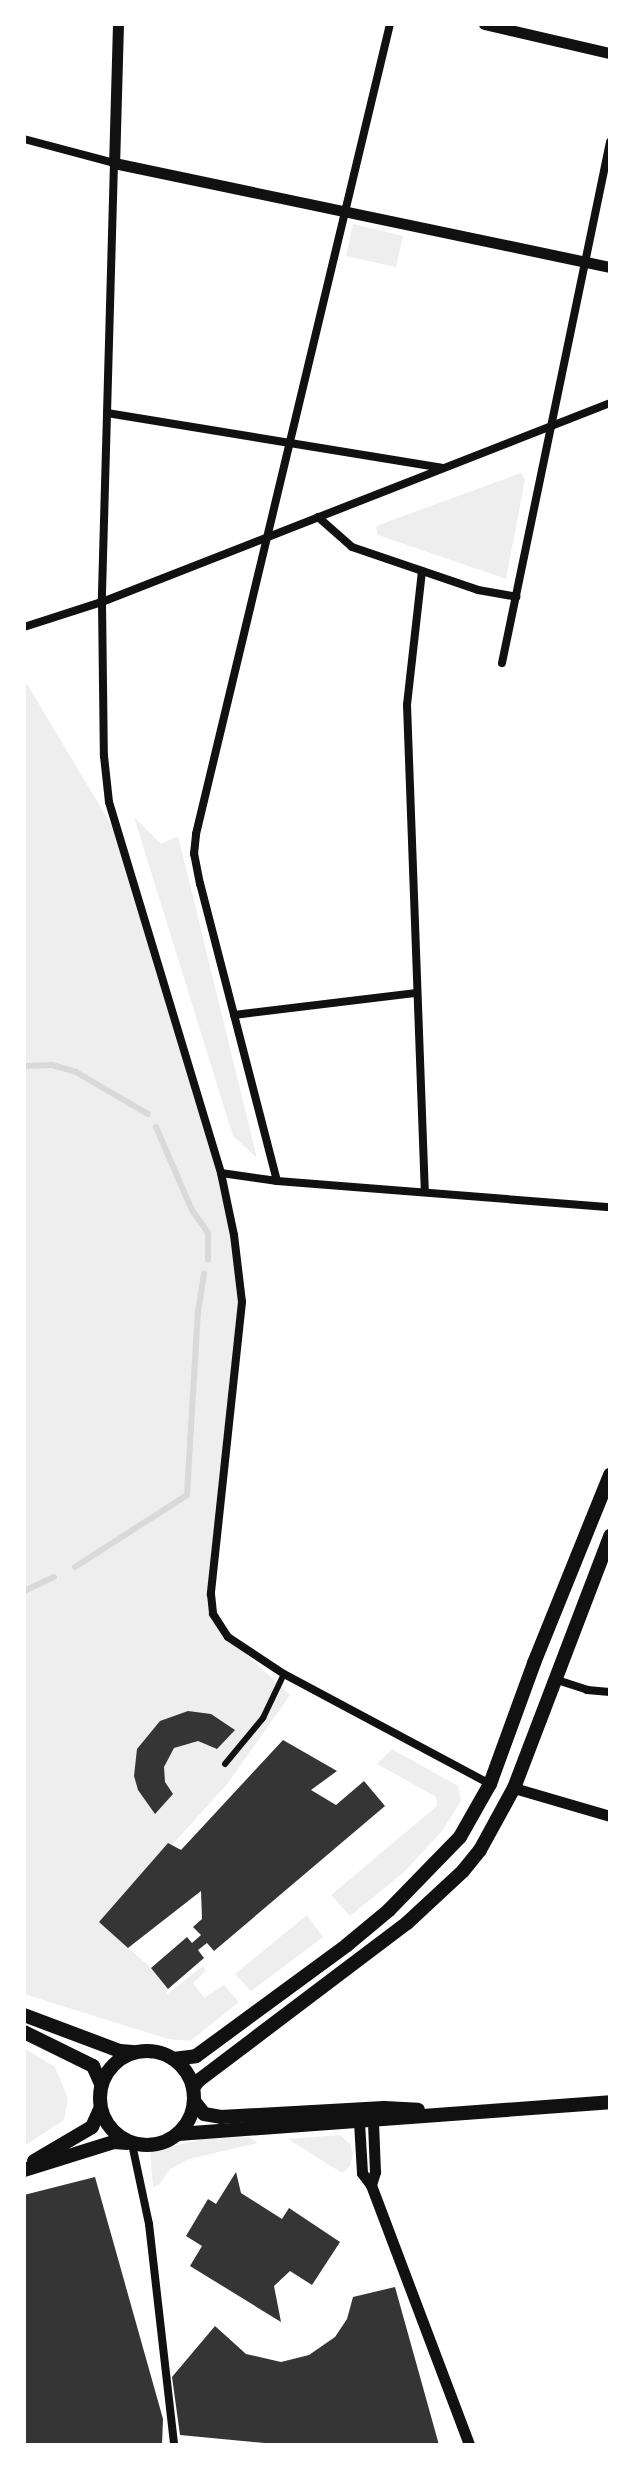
<!DOCTYPE html>
<html>
<head>
<meta charset="utf-8">
<style>
  body { margin:0 }
  #map { position:relative; width:634px; height:2469px; overflow:hidden; background:#fff; font-family:"Times New Roman",serif }
  div>[style] { position:absolute }
  [style*='--x'] { left:calc(var(--x)*1px); top:calc(var(--y)*1px); width:calc(var(--w)*1px); rotate:calc(var(--a)*1deg) }
  .green>* { inset:0; background:#eee }
  .stream>* { height:6px; margin:-3px; padding:0 3px; transform-origin:3px; border-radius:3px; background:#d9d9d9 }
  .building>* { inset:0; background:#353535 }
  .pedestrian>* { height:6px; margin:-3px; padding:0 3px; transform-origin:3px; border-radius:3px; background:#111 }
  .minor>* { height:8px; margin:-4px; padding:0 4px; transform-origin:4px; border-radius:4px; background:#111 }
  .tertiary>* { height:11px; margin:-5.5px; padding:0 5.5px; transform-origin:5.5px; border-radius:5.5px; background:#111 }
  .primary>* { height:14px; margin:-7px; padding:0 7px; transform-origin:7px; border-radius:7px; background:#111 }
  .primary>.ring { margin:-7px; padding:0; box-sizing:content-box; background:none; border:14px solid #111; border-radius:50% }
  span { translate:-50% -50%; white-space:nowrap; text-align:center; line-height:1.15; -webkit-text-stroke:6px #fff; paint-order:stroke }
  .frame { position:absolute; inset:0; border:26px solid #fff; pointer-events:none }
</style>
</head>
<body>
<div id="map">
  <div class="green">
    <i style="clip-path:polygon(353px 224px,403px 236px,396px 267px,346px 256px)"></i>
    <i style="clip-path:polygon(521px 473px,525px 480px,506px 579px,378px 535px,376px 526px)"></i>
    <i style="clip-path:polygon(24px 679px,122px 843px,221px 1173px,242px 1302px,213px 1614px,228px 1637px,290px 1695px,228px 1783px,172px 1845px,167px 1844px,100px 1922px,151px 1968px,168px 1989px,166px 1995px,203px 1966px,206px 1971px,193px 1983px,204px 1998px,224px 1985px,239px 2002px,190px 2041px,168px 2039px,24px 1994px)"></i>
    <i style="clip-path:polygon(134px 817px,161px 844px,178px 836px,257px 1158px,233px 1136px)"></i>
    <i style="clip-path:polygon(392px 1749px,458px 1786px,461px 1801px,442px 1831px,404px 1872px,350px 1916px,331px 1895px,437px 1806px,436px 1797px,377px 1764px)"></i>
    <i style="clip-path:polygon(307px 1915px,323px 1937px,251px 1991px,235px 1974px)"></i>
    <i style="clip-path:polygon(24px 2048px,55px 2067px,68px 2099px,64px 2120px,24px 2146px)"></i>
    <i style="clip-path:polygon(340px 2135px,350px 2144px,353px 2153px,350px 2166px,342px 2173px,288px 2139px)"></i>
    <i style="clip-path:polygon(248px 2137px,258px 2143px,189px 2159px,170px 2169px,159px 2185px,153px 2187px,150px 2151px,203px 2139px)"></i>
  </div>
  <div class="stream">
    <i style="--x:24;--y:1066;--w:28;--a:-2"></i>
    <i style="--x:52;--y:1065;--w:25;--a:16"></i>
    <i style="--x:76;--y:1072;--w:83;--a:30.3"></i>
    <i style="--x:156;--y:1127;--w:90;--a:66.6"></i>
    <i style="--x:192;--y:1210;--w:28;--a:55"></i>
    <i style="--x:208;--y:1233;--w:27;--a:90"></i>
    <i style="--x:75;--y:1567;--w:133;--a:-32.7"></i>
    <i style="--x:187;--y:1495;--w:183;--a:-86.6"></i>
    <i style="--x:198;--y:1312;--w:39;--a:-81"></i>
    <i style="--x:24;--y:1591;--w:33;--a:-25"></i>
  </div>
  <div class="building">
    <i style="clip-path:polygon(188px 1711px,211px 1714px,235px 1730px,217px 1749px,198px 1741px,174px 1748px,164px 1767px,165px 1782px,173px 1794px,155px 1814px,138px 1790px,134px 1776px,137px 1749px,160px 1721px)"></i>
    <i style="clip-path:polygon(283px 1740px,337px 1771px,311px 1790px,336px 1805px,364px 1781px,385px 1806px,214px 1951px,207px 1943px,198px 1950px,204px 1958px,168px 1989px,151px 1968px,187px 1937px,192px 1943px,201px 1935px,193px 1927px,202px 1919px,201px 1891px,128px 1948px,99px 1922px,168px 1843px,181px 1850px)"></i>
    <i style="clip-path:polygon(236px 2172px,241px 2193px,282px 2219px,289px 2208px,340px 2242px,312px 2285px,290px 2271px,274px 2286px,281px 2322px,190px 2266px,202px 2246px,186px 2236px,208px 2199px,216px 2204px)"></i>
    <i style="clip-path:polygon(95px 2177px,163px 2419px,162px 2445px,24px 2445px,24px 2195px)"></i>
    <i style="clip-path:polygon(395px 2287px,439px 2445px,285px 2445px,180px 2435px,172px 2377px,215px 2326px,246px 2354px,281px 2362px,309px 2355px,335px 2337px,347px 2319px,353px 2297px)"></i>
  </div>
  <div class="pedestrian">
    <i style="--x:225;--y:1764;--w:60;--a:-50.4"></i>
    <i style="--x:263;--y:1718;--w:49;--a:-64.5"></i>
  </div>
  <div class="minor">
    <i style="--x:24;--y:139;--w:93;--a:14.9"></i>
    <i style="--x:114;--y:163;--w:439;--a:91.6"></i>
    <i style="--x:102;--y:602;--w:154;--a:89.3"></i>
    <i style="--x:104;--y:756;--w:46;--a:83.8"></i>
    <i style="--x:109;--y:802;--w:388;--a:73.2"></i>
    <i style="--x:221;--y:1173;--w:63;--a:78.2"></i>
    <i style="--x:234;--y:1235;--w:67;--a:83.2"></i>
    <i style="--x:242;--y:1302;--w:294;--a:96.1"></i>
    <i style="--x:211;--y:1594;--w:20;--a:84"></i>
    <i style="--x:213;--y:1614;--w:27;--a:57"></i>
    <i style="--x:228;--y:1637;--w:67;--a:33.5"></i>
    <i style="--x:284;--y:1674;--w:234;--a:28.1"></i>
    <i style="--x:107;--y:413;--w:339;--a:9.3"></i>
    <i style="--x:318;--y:517;--w:45;--a:41.4"></i>
    <i style="--x:352;--y:547;--w:133;--a:18.8"></i>
    <i style="--x:478;--y:590;--w:39;--a:10"></i>
    <i style="--x:422;--y:571;--w:135;--a:96.4"></i>
    <i style="--x:407;--y:705;--w:486;--a:87.9"></i>
    <i style="--x:24;--y:627;--w:82;--a:-17.8"></i>
    <i style="--x:102;--y:602;--w:546;--a:-21.39"></i>
    <i style="--x:502;--y:663;--w:532;--a:-78.29"></i>
    <i style="--x:234;--y:1015;--w:184;--a:-6.9"></i>
    <i style="--x:221;--y:1173;--w:57;--a:8.1"></i>
    <i style="--x:277;--y:1181;--w:334;--a:4.5"></i>
    <i style="--x:277;--y:1181;--w:307;--a:-104.5"></i>
    <i style="--x:200;--y:884;--w:31;--a:-101"></i>
    <i style="--x:194;--y:854;--w:20;--a:-84"></i>
    <i style="--x:196;--y:834;--w:833;--a:-76.53"></i>
    <i style="--x:554;--y:1679;--w:35;--a:18"></i>
    <i style="--x:587;--y:1690;--w:23;--a:5"></i>
    <i style="--x:132;--y:2144;--w:82;--a:78"></i>
    <i style="--x:149;--y:2224;--w:222;--a:83.5"></i>
  </div>
  <div class="tertiary">
    <i style="--x:118;--y:24;--w:139;--a:91.6"></i>
    <i style="--x:114;--y:163;--w:507;--a:11.84"></i>
    <i style="--x:484;--y:24;--w:129;--a:13"></i>
    <i style="--x:514;--y:1788;--w:100;--a:16.3"></i>
    <i style="--x:359;--y:2122;--w:51;--a:86.6"></i>
    <i style="--x:362;--y:2173;--w:15;--a:53"></i>
    <i style="--x:371;--y:2185;--w:278;--a:69.3"></i>
    <i style="--x:371;--y:2185;--w:14;--a:-73"></i>
    <i style="--x:375;--y:2172;--w:50;--a:-92.3"></i>
  </div>
  <div class="primary">
    <i style="--x:24;--y:2015;--w:103;--a:20.6"></i>
    <i style="--x:120;--y:2051;--w:13;--a:4"></i>
    <i style="--x:24;--y:2032;--w:77;--a:26.2"></i>
    <i style="--x:93;--y:2066;--w:20;--a:66"></i>
    <i class="ring" style="left:100px;top:2051px;width:80px;height:80px"></i>
    <i style="--x:173;--y:2059;--w:23;--a:-7"></i>
    <i style="--x:196;--y:2056;--w:187;--a:-36.3"></i>
    <i style="--x:347;--y:1945;--w:55;--a:-39.8"></i>
    <i style="--x:389;--y:1910;--w:102;--a:-45.8"></i>
    <i style="--x:460;--y:1837;--w:61;--a:-60.5"></i>
    <i style="--x:490;--y:1784;--w:129;--a:-70"></i>
    <i style="--x:534;--y:1663;--w:203;--a:-68"></i>
    <i style="--x:193;--y:2088;--w:9;--a:-54"></i>
    <i style="--x:198;--y:2081;--w:262;--a:-37.1"></i>
    <i style="--x:407;--y:1923;--w:76;--a:-42.9"></i>
    <i style="--x:463;--y:1871;--w:27;--a:-51"></i>
    <i style="--x:480;--y:1850;--w:71;--a:-61.3"></i>
    <i style="--x:514;--y:1788;--w:270;--a:-69.1"></i>
    <i style="--x:194;--y:2101;--w:16;--a:52"></i>
    <i style="--x:204;--y:2114;--w:17;--a:10"></i>
    <i style="--x:221;--y:2117;--w:163;--a:-3.2"></i>
    <i style="--x:384;--y:2108;--w:34;--a:3"></i>
    <i style="--x:178;--y:2134;--w:433;--a:-4.2"></i>
    <i style="--x:34;--y:2161;--w:67;--a:-30.4"></i>
    <i style="--x:92;--y:2127;--w:20;--a:-66"></i>
    <i style="--x:24;--y:2170;--w:94;--a:-17.3"></i>
    <i style="--x:114;--y:2142;--w:13;--a:4"></i>
  </div>
  <div class="frame"></div>
</div>
</body>
</html>
